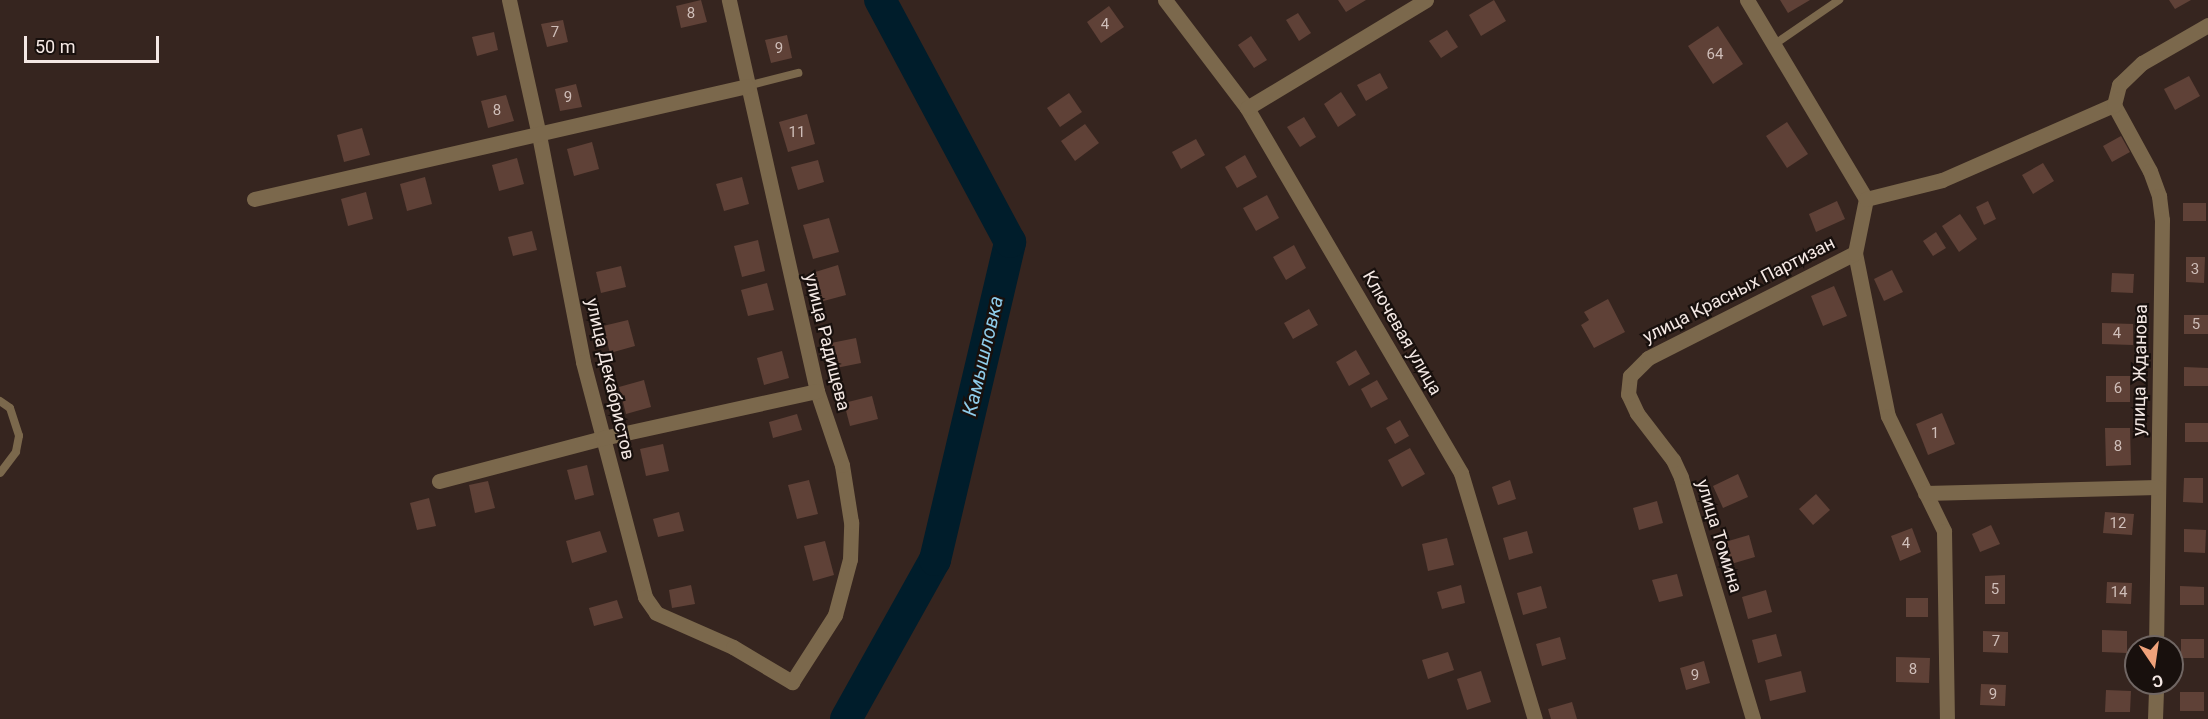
<!DOCTYPE html>
<html>
<head>
<meta charset="utf-8">
<style>
  body { margin:0 }
  #map { position:relative; width:2208px; height:719px; overflow:hidden; background:#36251f; font-family:Roboto,sans-serif }
  div>[style] { position:absolute }
  [style*='--x'] { left:calc(var(--x)*1px); top:calc(var(--y)*1px); width:calc(var(--w)*1px); rotate:calc(var(--a)*1deg) }
  .river>* { height:32px; margin:-16px; padding:0 16px; transform-origin:16px; border-radius:16px; background:#001d2b }
  .building>* { inset:0; background:#5f4137 }
  .service>* { height:8px; margin:-4px; padding:0 4px; transform-origin:4px; border-radius:4px; background:#7b684c }
  .minor>* { height:15px; margin:-7.5px; padding:0 7.5px; transform-origin:7.5px; border-radius:7.5px; background:#7b684c }
  span { translate:-50% -50%; white-space:nowrap; text-align:center; line-height:1.15; -webkit-text-stroke:4.5px #18100d; paint-order:stroke }
  .number-label { font-size:15px; color:#cfbeb9 }
  .number-label span { -webkit-text-stroke-width:0 }
  .street-label { font-size:18px; color:#f4e8e4 }
  .water-label { font-size:20px; color:#8fccea; font-style:italic }
  .north { position:absolute; left:2124px; top:635px; width:60px; height:60px; box-sizing:border-box; background:#18100d; border:2px solid #706663; border-radius:50%; rotate:167deg; font-size:16px; font-weight:700; line-height:24px; text-align:center; color:#f4e8e4 }
  .north::after { content:''; display:block; margin:auto; width:21px; height:27px; background:#f0a27a; clip-path:polygon(50% 0,100% 100%,50% 72%,0 100%) }
  .scale { position:absolute; left:24px; top:36px; width:135px; height:27px; box-sizing:border-box; border:3px solid #f4e8e4; border-top:0; padding-left:8px; font-size:18px; line-height:21px; white-space:nowrap; color:#f4e8e4; -webkit-text-stroke:4px #18100d; paint-order:stroke }
</style>
</head>
<body>
<div id="map">
  <div class="river">
    <i style="--x:846;--y:719;--w:182;--a:-60.8"></i>
    <i style="--x:935;--y:560;--w:327;--a:-76.7"></i>
    <i style="--x:1010;--y:242;--w:275;--a:-118.2"></i>
  </div>
  <div class="building">
    <i style="clip-path:polygon(701px 0,707px 22px,681px 28px,676px 6px)"></i>
    <i style="clip-path:polygon(1338px 0,1366px 0,1346px 12px)"></i>
    <i style="clip-path:polygon(1494px 0,1506px 21px,1481px 36px,1469px 15px)"></i>
    <i style="clip-path:polygon(1780px 0,1810px 0,1788px 13px)"></i>
    <i style="clip-path:polygon(2169px 0,2191px 0,2175px 9px)"></i>
    <i style="clip-path:polygon(1109px 6px,1124px 27px,1101px 43px,1087px 22px)"></i>
    <i style="clip-path:polygon(1298px 13px,1311px 33px,1299px 41px,1286px 20px)"></i>
    <i style="clip-path:polygon(563px 20px,568px 42px,547px 47px,541px 24px)"></i>
    <i style="clip-path:polygon(1718px 26px,1743px 64px,1713px 84px,1688px 46px)"></i>
    <i style="clip-path:polygon(1447px 30px,1458px 47px,1441px 58px,1429px 41px)"></i>
    <i style="clip-path:polygon(494px 32px,498px 50px,477px 56px,472px 37px)"></i>
    <i style="clip-path:polygon(787px 35px,792px 58px,771px 63px,765px 40px)"></i>
    <i style="clip-path:polygon(1251px 36px,1267px 60px,1254px 68px,1238px 45px)"></i>
    <i style="clip-path:polygon(1380px 73px,1388px 88px,1366px 101px,1357px 85px)"></i>
    <i style="clip-path:polygon(2189px 76px,2200px 96px,2175px 110px,2164px 89px)"></i>
    <i style="clip-path:polygon(576px 84px,582px 107px,560px 111px,555px 89px)"></i>
    <i style="clip-path:polygon(1341px 92px,1356px 115px,1338px 127px,1324px 104px)"></i>
    <i style="clip-path:polygon(1069px 93px,1082px 112px,1060px 127px,1047px 108px)"></i>
    <i style="clip-path:polygon(506px 95px,514px 121px,488px 128px,481px 101px)"></i>
    <i style="clip-path:polygon(807px 114px,815px 144px,788px 152px,779px 122px)"></i>
    <i style="clip-path:polygon(1304px 117px,1316px 137px,1300px 147px,1287px 127px)"></i>
    <i style="clip-path:polygon(1787px 122px,1808px 154px,1787px 168px,1766px 136px)"></i>
    <i style="clip-path:polygon(1085px 124px,1099px 143px,1075px 161px,1061px 141px)"></i>
    <i style="clip-path:polygon(362px 128px,370px 155px,344px 162px,337px 135px)"></i>
    <i style="clip-path:polygon(2121px 136px,2130px 152px,2112px 162px,2103px 146px)"></i>
    <i style="clip-path:polygon(1196px 139px,1205px 155px,1181px 169px,1172px 152px)"></i>
    <i style="clip-path:polygon(592px 142px,599px 169px,574px 176px,567px 149px)"></i>
    <i style="clip-path:polygon(1245px 155px,1257px 177px,1237px 188px,1225px 167px)"></i>
    <i style="clip-path:polygon(517px 158px,524px 184px,499px 191px,492px 165px)"></i>
    <i style="clip-path:polygon(818px 160px,824px 182px,798px 190px,791px 167px)"></i>
    <i style="clip-path:polygon(2043px 163px,2054px 181px,2033px 194px,2022px 175px)"></i>
    <i style="clip-path:polygon(425px 177px,432px 204px,407px 211px,400px 184px)"></i>
    <i style="clip-path:polygon(742px 177px,749px 204px,724px 211px,716px 184px)"></i>
    <i style="clip-path:polygon(366px 192px,373px 219px,348px 226px,341px 199px)"></i>
    <i style="clip-path:polygon(1267px 195px,1279px 218px,1256px 231px,1243px 208px)"></i>
    <i style="clip-path:polygon(1837px 201px,1845px 219px,1816px 232px,1809px 214px)"></i>
    <i style="clip-path:polygon(1988px 201px,1996px 219px,1984px 225px,1976px 207px)"></i>
    <i style="clip-path:polygon(2183px 203px,2206px 203px,2206px 221px,2183px 221px)"></i>
    <i style="clip-path:polygon(1960px 214px,1977px 239px,1959px 252px,1942px 226px)"></i>
    <i style="clip-path:polygon(829px 218px,839px 252px,813px 259px,803px 225px)"></i>
    <i style="clip-path:polygon(532px 231px,537px 250px,513px 256px,508px 237px)"></i>
    <i style="clip-path:polygon(1936px 232px,1946px 248px,1933px 256px,1923px 241px)"></i>
    <i style="clip-path:polygon(758px 240px,765px 271px,742px 277px,734px 246px)"></i>
    <i style="clip-path:polygon(1294px 245px,1306px 268px,1286px 280px,1273px 257px)"></i>
    <i style="clip-path:polygon(2186px 257px,2205px 257px,2204px 283px,2186px 282px)"></i>
    <i style="clip-path:polygon(838px 265px,846px 295px,820px 302px,812px 273px)"></i>
    <i style="clip-path:polygon(621px 266px,626px 287px,601px 293px,596px 272px)"></i>
    <i style="clip-path:polygon(1892px 270px,1903px 292px,1884px 301px,1874px 279px)"></i>
    <i style="clip-path:polygon(2112px 273px,2134px 274px,2133px 293px,2111px 292px)"></i>
    <i style="clip-path:polygon(767px 283px,774px 310px,748px 316px,741px 290px)"></i>
    <i style="clip-path:polygon(1834px 286px,1847px 316px,1823px 326px,1811px 296px)"></i>
    <i style="clip-path:polygon(1608px 299px,1625px 332px,1594px 348px,1581px 325px,1589px 320px,1584px 312px)"></i>
    <i style="clip-path:polygon(1309px 309px,1318px 325px,1293px 339px,1284px 323px)"></i>
    <i style="clip-path:polygon(2184px 315px,2208px 315px,2208px 334px,2184px 334px)"></i>
    <i style="clip-path:polygon(628px 320px,635px 346px,610px 353px,603px 326px)"></i>
    <i style="clip-path:polygon(2102px 323px,2133px 324px,2133px 345px,2102px 344px)"></i>
    <i style="clip-path:polygon(856px 338px,861px 363px,836px 368px,831px 343px)"></i>
    <i style="clip-path:polygon(1356px 350px,1370px 374px,1349px 386px,1336px 362px)"></i>
    <i style="clip-path:polygon(782px 351px,789px 378px,764px 385px,757px 358px)"></i>
    <i style="clip-path:polygon(2184px 367px,2208px 368px,2208px 386px,2184px 386px)"></i>
    <i style="clip-path:polygon(2106px 376px,2130px 376px,2130px 402px,2106px 402px)"></i>
    <i style="clip-path:polygon(644px 380px,651px 407px,626px 414px,619px 387px)"></i>
    <i style="clip-path:polygon(1377px 380px,1388px 399px,1371px 408px,1361px 389px)"></i>
    <i style="clip-path:polygon(872px 396px,878px 419px,850px 426px,844px 403px)"></i>
    <i style="clip-path:polygon(1942px 413px,1955px 444px,1928px 455px,1916px 424px)"></i>
    <i style="clip-path:polygon(797px 414px,802px 430px,773px 438px,769px 422px)"></i>
    <i style="clip-path:polygon(1400px 420px,1409px 436px,1395px 444px,1386px 428px)"></i>
    <i style="clip-path:polygon(2185px 423px,2208px 423px,2208px 442px,2185px 442px)"></i>
    <i style="clip-path:polygon(2105px 428px,2130px 428px,2131px 465px,2106px 466px)"></i>
    <i style="clip-path:polygon(663px 444px,669px 471px,646px 476px,640px 449px)"></i>
    <i style="clip-path:polygon(1410px 448px,1425px 474px,1402px 487px,1388px 460px)"></i>
    <i style="clip-path:polygon(587px 465px,594px 495px,575px 500px,567px 470px)"></i>
    <i style="clip-path:polygon(1738px 474px,1748px 497px,1723px 508px,1713px 486px)"></i>
    <i style="clip-path:polygon(2184px 478px,2203px 478px,2203px 503px,2183px 502px)"></i>
    <i style="clip-path:polygon(809px 480px,818px 514px,797px 519px,788px 485px)"></i>
    <i style="clip-path:polygon(1510px 480px,1516px 499px,1498px 505px,1492px 487px)"></i>
    <i style="clip-path:polygon(488px 481px,495px 508px,475px 513px,469px 485px)"></i>
    <i style="clip-path:polygon(1816px 494px,1830px 510px,1813px 525px,1799px 509px)"></i>
    <i style="clip-path:polygon(429px 498px,436px 526px,417px 530px,410px 503px)"></i>
    <i style="clip-path:polygon(1657px 501px,1663px 523px,1639px 530px,1633px 508px)"></i>
    <i style="clip-path:polygon(679px 512px,684px 531px,658px 537px,653px 519px)"></i>
    <i style="clip-path:polygon(2105px 512px,2134px 514px,2132px 535px,2103px 533px)"></i>
    <i style="clip-path:polygon(1991px 525px,2000px 544px,1980px 552px,1972px 534px)"></i>
    <i style="clip-path:polygon(1912px 528px,1921px 552px,1900px 561px,1891px 536px)"></i>
    <i style="clip-path:polygon(2184px 529px,2206px 530px,2205px 553px,2184px 552px)"></i>
    <i style="clip-path:polygon(600px 531px,607px 552px,572px 563px,566px 541px)"></i>
    <i style="clip-path:polygon(1527px 531px,1533px 553px,1509px 560px,1503px 538px)"></i>
    <i style="clip-path:polygon(1749px 535px,1755px 557px,1731px 564px,1725px 542px)"></i>
    <i style="clip-path:polygon(1447px 538px,1454px 565px,1428px 571px,1422px 544px)"></i>
    <i style="clip-path:polygon(825px 541px,834px 575px,813px 581px,804px 546px)"></i>
    <i style="clip-path:polygon(1677px 574px,1683px 596px,1659px 602px,1652px 580px)"></i>
    <i style="clip-path:polygon(2005px 575px,2005px 604px,1985px 604px,1985px 576px)"></i>
    <i style="clip-path:polygon(2107px 582px,2132px 583px,2131px 604px,2106px 603px)"></i>
    <i style="clip-path:polygon(691px 585px,695px 604px,672px 608px,669px 590px)"></i>
    <i style="clip-path:polygon(1461px 585px,1465px 603px,1442px 609px,1437px 592px)"></i>
    <i style="clip-path:polygon(1541px 586px,1547px 608px,1523px 615px,1517px 593px)"></i>
    <i style="clip-path:polygon(2180px 586px,2204px 587px,2204px 605px,2180px 605px)"></i>
    <i style="clip-path:polygon(1766px 590px,1772px 612px,1748px 619px,1742px 597px)"></i>
    <i style="clip-path:polygon(1906px 598px,1928px 598px,1928px 617px,1906px 617px)"></i>
    <i style="clip-path:polygon(617px 600px,623px 618px,594px 626px,589px 608px)"></i>
    <i style="clip-path:polygon(2102px 630px,2127px 631px,2127px 653px,2102px 652px)"></i>
    <i style="clip-path:polygon(1983px 631px,2008px 632px,2008px 653px,1983px 652px)"></i>
    <i style="clip-path:polygon(1776px 634px,1782px 656px,1758px 663px,1752px 640px)"></i>
    <i style="clip-path:polygon(1560px 637px,1566px 659px,1542px 666px,1536px 644px)"></i>
    <i style="clip-path:polygon(2181px 639px,2204px 639px,2204px 658px,2181px 658px)"></i>
    <i style="clip-path:polygon(1448px 652px,1454px 670px,1428px 679px,1422px 660px)"></i>
    <i style="clip-path:polygon(1896px 657px,1930px 658px,1929px 683px,1896px 682px)"></i>
    <i style="clip-path:polygon(1704px 661px,1710px 683px,1686px 690px,1680px 668px)"></i>
    <i style="clip-path:polygon(1481px 671px,1491px 702px,1467px 710px,1457px 679px)"></i>
    <i style="clip-path:polygon(1801px 671px,1806px 692px,1770px 701px,1765px 680px)"></i>
    <i style="clip-path:polygon(1981px 684px,2006px 685px,2005px 706px,1980px 705px)"></i>
    <i style="clip-path:polygon(2106px 690px,2131px 691px,2130px 712px,2105px 712px)"></i>
    <i style="clip-path:polygon(2180px 692px,2204px 692px,2204px 711px,2180px 711px)"></i>
    <i style="clip-path:polygon(1572px 702px,1577px 719px,1551px 719px,1548px 709px)"></i>
  </div>
  <div class="service">
    <i style="--x:1775;--y:44;--w:78;--a:-34.5"></i>
    <i style="--x:747;--y:86;--w:53;--a:-14.3"></i>
    <i style="--x:0;--y:401;--w:12;--a:35"></i>
    <i style="--x:10;--y:408;--w:29;--a:72"></i>
    <i style="--x:19;--y:436;--w:16;--a:101"></i>
    <i style="--x:16;--y:452;--w:26;--a:127"></i>
  </div>
  <div class="minor">
    <i style="--x:509;--y:0;--w:138;--a:77.5"></i>
    <i style="--x:539;--y:135;--w:231;--a:79"></i>
    <i style="--x:583;--y:362;--w:243;--a:75.2"></i>
    <i style="--x:645;--y:597;--w:19;--a:55"></i>
    <i style="--x:656;--y:613;--w:84;--a:23.8"></i>
    <i style="--x:733;--y:647;--w:69;--a:30.7"></i>
    <i style="--x:792;--y:682;--w:80;--a:-57.3"></i>
    <i style="--x:835;--y:615;--w:58;--a:-75"></i>
    <i style="--x:850;--y:559;--w:37;--a:-88"></i>
    <i style="--x:851;--y:522;--w:58;--a:-99"></i>
    <i style="--x:842;--y:465;--w:78;--a:-108.7"></i>
    <i style="--x:817;--y:391;--w:401;--a:-102.7"></i>
    <i style="--x:1165;--y:0;--w:136;--a:52.8"></i>
    <i style="--x:1247;--y:108;--w:423;--a:59.6"></i>
    <i style="--x:1461;--y:473;--w:257;--a:73.3"></i>
    <i style="--x:1747;--y:0;--w:232;--a:59.1"></i>
    <i style="--x:2114;--y:105;--w:75;--a:61.4"></i>
    <i style="--x:2150;--y:171;--w:27;--a:70"></i>
    <i style="--x:2159;--y:196;--w:24;--a:83"></i>
    <i style="--x:2162;--y:220;--w:427;--a:90.8"></i>
    <i style="--x:1247;--y:108;--w:209;--a:-31.1"></i>
    <i style="--x:254;--y:199;--w:506;--a:-12.91"></i>
    <i style="--x:1855;--y:253;--w:166;--a:78.6"></i>
    <i style="--x:1888;--y:416;--w:128;--a:64"></i>
    <i style="--x:1944;--y:531;--w:188;--a:89.1"></i>
    <i style="--x:439;--y:481;--w:170;--a:-14.7"></i>
    <i style="--x:603;--y:438;--w:219;--a:-12.4"></i>
    <i style="--x:1925;--y:493;--w:232;--a:-1.5"></i>
    <i style="--x:1753;--y:719;--w:252;--a:-106.6"></i>
    <i style="--x:1681;--y:477;--w:19;--a:-115"></i>
    <i style="--x:1673;--y:460;--w:59;--a:-127.5"></i>
    <i style="--x:1637;--y:413;--w:21;--a:-115"></i>
    <i style="--x:1628;--y:394;--w:18;--a:-84"></i>
    <i style="--x:1630;--y:376;--w:25;--a:-45"></i>
    <i style="--x:1648;--y:358;--w:232;--a:-26.9"></i>
    <i style="--x:1855;--y:253;--w:55;--a:-78.5"></i>
    <i style="--x:1866;--y:199;--w:78;--a:-14"></i>
    <i style="--x:1942;--y:180;--w:188;--a:-23.6"></i>
    <i style="--x:2114;--y:105;--w:21;--a:-76"></i>
    <i style="--x:2119;--y:85;--w:32;--a:-44"></i>
    <i style="--x:2142;--y:63;--w:76;--a:-29.9"></i>
    <i style="--x:2155;--y:719;--w:36;--a:-88"></i>
  </div>
  <div class="number-label">
    <span style="left:691px;top:14px">8</span>
    <span style="left:1105px;top:25px">4</span>
    <span style="left:555px;top:33px">7</span>
    <span style="left:779px;top:49px">9</span>
    <span style="left:1715px;top:55px">64</span>
    <span style="left:568px;top:98px">9</span>
    <span style="left:497px;top:111px">8</span>
    <span style="left:797px;top:133px">11</span>
    <span style="left:2195px;top:270px">3</span>
    <span style="left:2196px;top:325px">5</span>
    <span style="left:2117px;top:334px">4</span>
    <span style="left:2118px;top:389px">6</span>
    <span style="left:1935px;top:434px">1</span>
    <span style="left:2118px;top:447px">8</span>
    <span style="left:2118px;top:524px">12</span>
    <span style="left:1906px;top:544px">4</span>
    <span style="left:1995px;top:590px">5</span>
    <span style="left:2119px;top:593px">14</span>
    <span style="left:1996px;top:642px">7</span>
    <span style="left:1913px;top:670px">8</span>
    <span style="left:1695px;top:676px">9</span>
    <span style="left:1993px;top:695px">9</span>
  </div>
  <div class="street-label">
    <span style="left:1739px;top:290px;rotate:-27deg">улица Красных Партизан</span>
    <span style="left:1402px;top:333px;rotate:60deg">Ключевая улица</span>
    <span style="left:827px;top:342px;rotate:76deg">улица Радищева</span>
    <span style="left:2140px;top:370px;rotate:-89deg">улица Жданова</span>
    <span style="left:610px;top:379px;rotate:77deg">улица Декабристов</span>
    <span style="left:1719px;top:536px;rotate:73deg">улица Томина</span>
  </div>
  <div class="water-label">
    <span style="left:983px;top:356px;rotate:-77deg">Камышловка</span>
  </div>
  <div class="north">С</div>
  <div class="scale">50 m</div>
</div>
</body>
</html>
